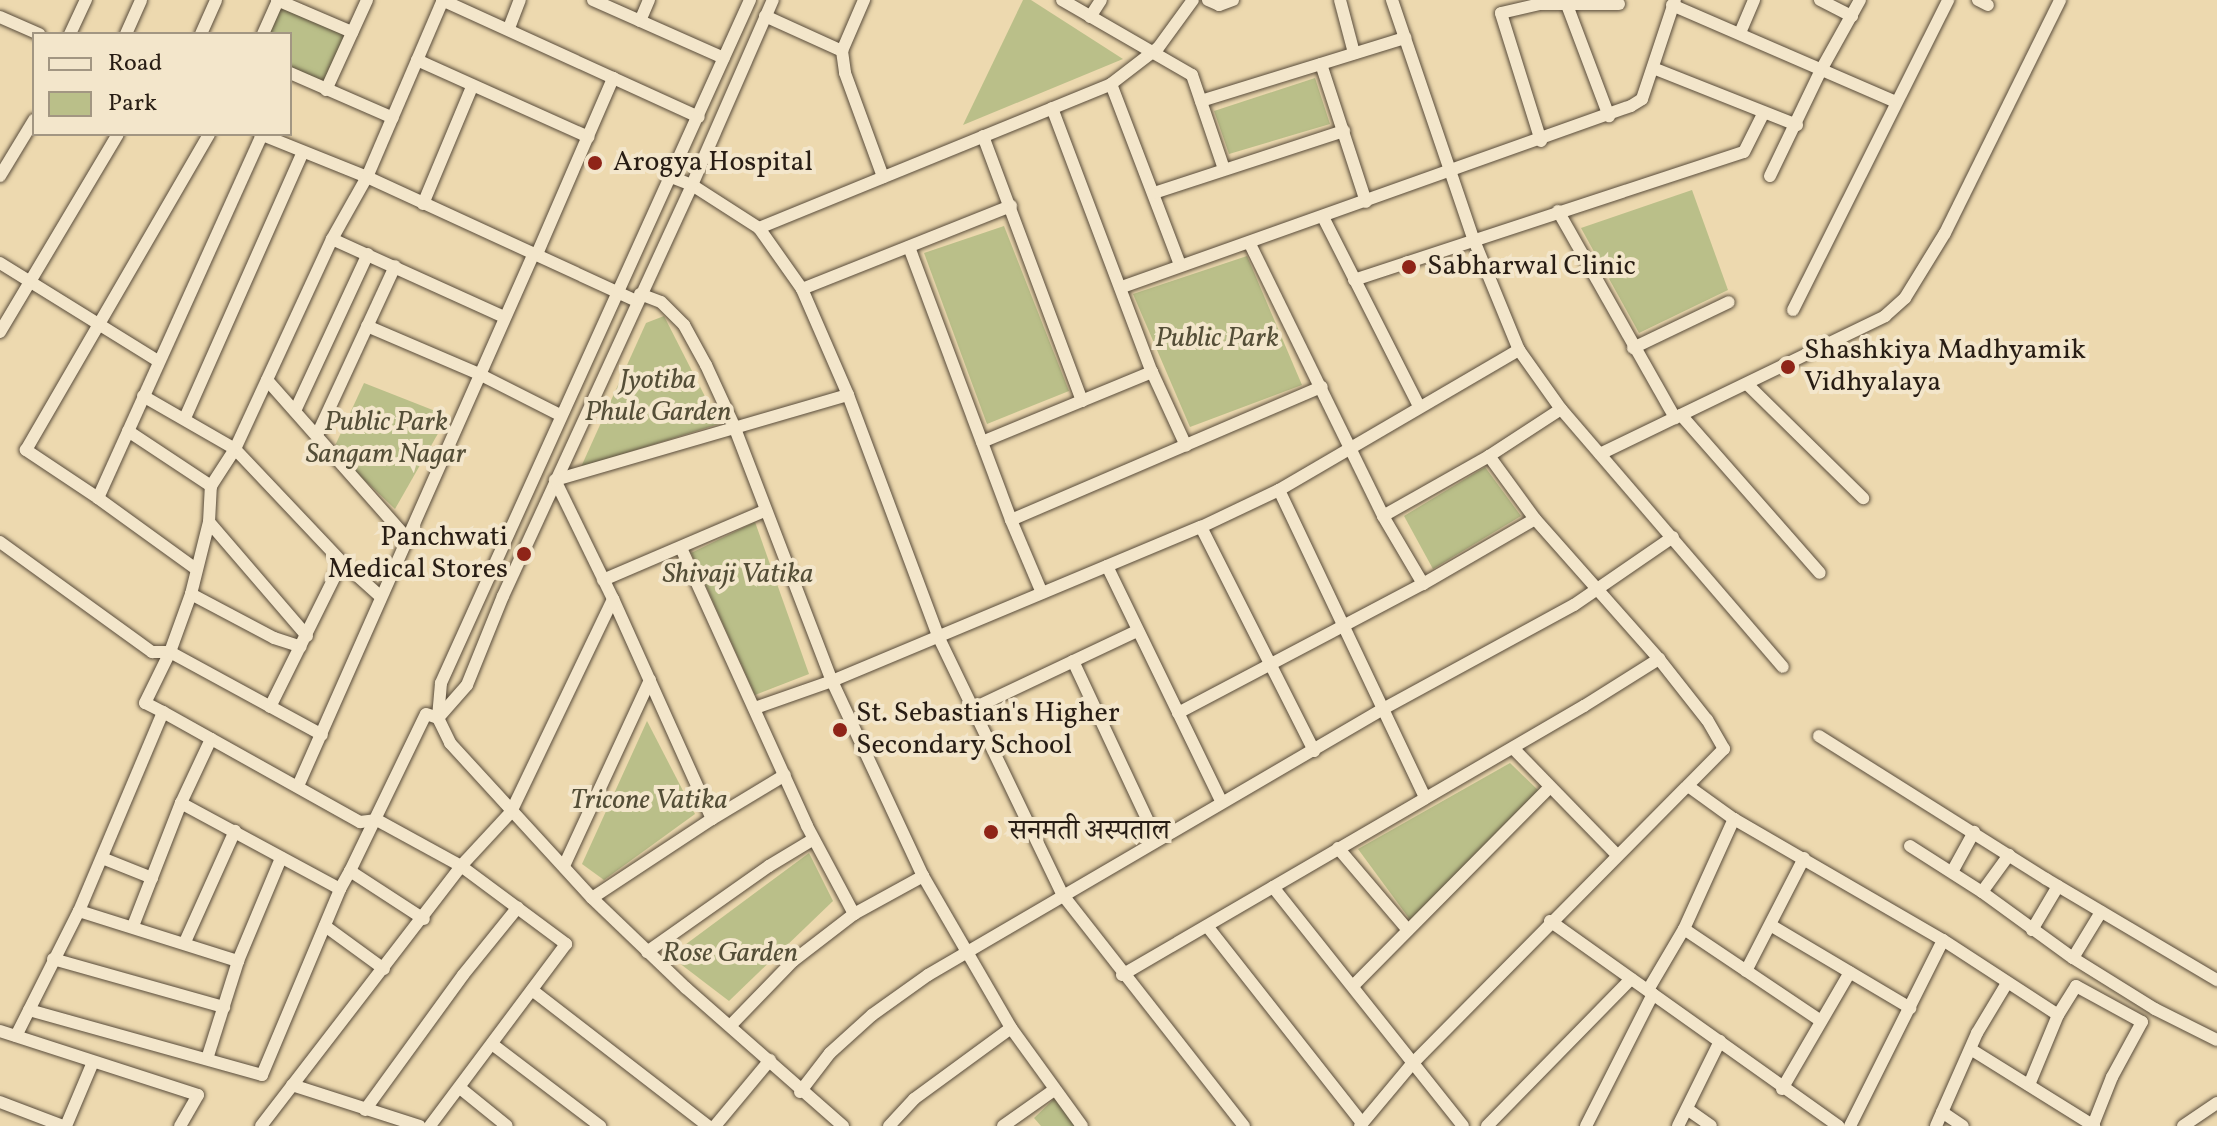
<!DOCTYPE html>
<html>
<head>
<meta charset="utf-8">
<style>
  body { margin:0 }
  #map { position:relative; width:2217px; height:1126px; overflow:hidden; background:#edd9af; font-family:Vollkorn,"Noto Serif Devanagari",serif }
  div>[style] { position:absolute }
  [style*='--x'] { left:calc(var(--x)*1px); top:calc(var(--y)*1px); width:calc(var(--w)*1px); rotate:calc(var(--a)*1deg) }
  .green>* { inset:0; background:#babf89 }
  .roads { filter:drop-shadow(0 0 2px #594c3b) drop-shadow(0 0 2px #594c3b) }
  .minor>* { height:12px; margin:-6px; padding:0 6px; transform-origin:6px; border-radius:6px; background:#f3e6cb }
  .dots>* { width:22px; height:22px; translate:-50% -50%; box-sizing:border-box; border:4px solid #f3e6cb; border-radius:50% }
  span { translate:-50% -50%; white-space:nowrap; text-align:center; line-height:1.15; -webkit-text-stroke:8px #f3e6cb; paint-order:stroke }
  .poi-label { font-size:28px; color:#281d14 }
  .left { translate:0 -50%; text-align:left }
  .right { translate:-100% -50%; text-align:right }
  .park-label { font-size:28px; color:#544e37; font-style:italic }
  .legend { position:absolute; left:32px; top:32px; width:260px; height:104px; box-sizing:border-box; background:#f3e6cb; border:2px solid #a29682; margin:0; padding:10px 14px; list-style:none; font-size:24px; color:#281d14 }
  .legend li { display:flex; align-items:center; gap:16px; height:40px }
  .legend b { width:40px; border:2px solid #a29682 }
</style>
</head>
<body>
<div id="map">
  <div class="green">
    <i style="clip-path:polygon(1023px 0,1031px 0,1123px 59px,963px 125px)"></i>
    <i style="clip-path:polygon(282px 4px,347px 32px,324px 85px,290px 70px,290px 34px,268px 34px)"></i>
    <i style="clip-path:polygon(1315px 78px,1330px 124px,1229px 154px,1214px 111px)"></i>
    <i style="clip-path:polygon(1692px 190px,1728px 290px,1639px 333px,1581px 228px)"></i>
    <i style="clip-path:polygon(1004px 226px,1069px 391px,987px 424px,924px 253px)"></i>
    <i style="clip-path:polygon(1247px 256px,1302px 385px,1190px 427px,1133px 294px)"></i>
    <i style="clip-path:polygon(664px 316px,719px 424px,581px 467px,646px 323px)"></i>
    <i style="clip-path:polygon(364px 383px,448px 416px,395px 509px,333px 450px)"></i>
    <i style="clip-path:polygon(1485px 467px,1521px 516px,1433px 569px,1404px 516px)"></i>
    <i style="clip-path:polygon(755px 522px,809px 674px,755px 695px,691px 553px)"></i>
    <i style="clip-path:polygon(647px 721px,695px 814px,604px 880px,582px 864px)"></i>
    <i style="clip-path:polygon(1510px 763px,1541px 793px,1411px 921px,1358px 849px)"></i>
    <i style="clip-path:polygon(809px 853px,833px 901px,729px 1001px,670px 956px)"></i>
    <i style="clip-path:polygon(1057px 1096px,1079px 1126px,1041px 1126px,1034px 1118px)"></i>
  </div>
  <div class="roads">
    <div class="minor">
      <i style="--x:277;--y:0;--w:82;--a:23.1"></i>
      <i style="--x:442;--y:0;--w:282;--a:24.5"></i>
      <i style="--x:593;--y:0;--w:143;--a:23.9"></i>
      <i style="--x:750;--y:0;--w:750;--a:114.34"></i>
      <i style="--x:441;--y:683;--w:35;--a:95"></i>
      <i style="--x:438;--y:718;--w:28;--a:64"></i>
      <i style="--x:450;--y:743;--w:210;--a:47.5"></i>
      <i style="--x:592;--y:898;--w:130;--a:43.8"></i>
      <i style="--x:686;--y:988;--w:209;--a:41.3"></i>
      <i style="--x:1062;--y:0;--w:150;--a:30"></i>
      <i style="--x:1192;--y:75;--w:99;--a:71.2"></i>
      <i style="--x:1208;--y:0;--w:12;--a:24"></i>
      <i style="--x:1219;--y:5;--w:15;--a:-20"></i>
      <i style="--x:1340;--y:0;--w:55;--a:75.2"></i>
      <i style="--x:1392;--y:0;--w:251;--a:71.2"></i>
      <i style="--x:1473;--y:238;--w:121;--a:67.7"></i>
      <i style="--x:1519;--y:350;--w:72;--a:54.6"></i>
      <i style="--x:1561;--y:409;--w:340;--a:49.3"></i>
      <i style="--x:1820;--y:0;--w:36;--a:27"></i>
      <i style="--x:1978;--y:0;--w:11;--a:27"></i>
      <i style="--x:1567;--y:5;--w:119;--a:69.3"></i>
      <i style="--x:1672;--y:5;--w:244;--a:23.4"></i>
      <i style="--x:765;--y:16;--w:85;--a:24.4"></i>
      <i style="--x:842;--y:51;--w:22;--a:82"></i>
      <i style="--x:845;--y:73;--w:111;--a:69.9"></i>
      <i style="--x:0;--y:17;--w:43;--a:23.6"></i>
      <i style="--x:1090;--y:17;--w:20;--a:-57"></i>
      <i style="--x:640;--y:21;--w:23;--a:-67"></i>
      <i style="--x:509;--y:28;--w:30;--a:-69"></i>
      <i style="--x:1740;--y:33;--w:36;--a:-67"></i>
      <i style="--x:70;--y:34;--w:38;--a:-65"></i>
      <i style="--x:126;--y:34;--w:37;--a:-66"></i>
      <i style="--x:201;--y:34;--w:37;--a:-66"></i>
      <i style="--x:263;--y:34;--w:36;--a:-66"></i>
      <i style="--x:842;--y:51;--w:56;--a:-66.7"></i>
      <i style="--x:417;--y:60;--w:188;--a:24.2"></i>
      <i style="--x:1321;--y:64;--w:145;--a:71.9"></i>
      <i style="--x:1653;--y:68;--w:155;--a:21.6"></i>
      <i style="--x:290;--y:73;--w:112;--a:23.6"></i>
      <i style="--x:1111;--y:84;--w:194;--a:69.1"></i>
      <i style="--x:326;--y:90;--w:99;--a:-65.5"></i>
      <i style="--x:1201;--y:101;--w:214;--a:-17.2"></i>
      <i style="--x:1052;--y:108;--w:282;--a:69.3"></i>
      <i style="--x:1152;--y:372;--w:81;--a:65.3"></i>
      <i style="--x:260;--y:134;--w:115;--a:21.9"></i>
      <i style="--x:367;--y:177;--w:297;--a:24.7"></i>
      <i style="--x:983;--y:136;--w:283;--a:69.5"></i>
      <i style="--x:1541;--y:141;--w:134;--a:-107.4"></i>
      <i style="--x:1501;--y:13;--w:40;--a:-13"></i>
      <i style="--x:1540;--y:4;--w:79;--a:0"></i>
      <i style="--x:0;--y:176;--w:66;--a:-58.7"></i>
      <i style="--x:1770;--y:176;--w:118;--a:-64.3"></i>
      <i style="--x:1821;--y:70;--w:80;--a:-60.9"></i>
      <i style="--x:671;--y:177;--w:22;--a:21"></i>
      <i style="--x:692;--y:185;--w:80;--a:32.7"></i>
      <i style="--x:759;--y:228;--w:75;--a:54.8"></i>
      <i style="--x:802;--y:289;--w:116;--a:66.5"></i>
      <i style="--x:848;--y:395;--w:257;--a:69.5"></i>
      <i style="--x:938;--y:636;--w:286;--a:64.3"></i>
      <i style="--x:1062;--y:894;--w:295;--a:51.9"></i>
      <i style="--x:1154;--y:193;--w:200;--a:-18.1"></i>
      <i style="--x:423;--y:204;--w:127;--a:-67.3"></i>
      <i style="--x:1558;--y:211;--w:238;--a:60.5"></i>
      <i style="--x:1323;--y:217;--w:212;--a:63.1"></i>
      <i style="--x:759;--y:228;--w:380;--a:-22.2"></i>
      <i style="--x:1111;--y:84;--w:59;--a:-37.5"></i>
      <i style="--x:1158;--y:48;--w:59;--a:-53.9"></i>
      <i style="--x:332;--y:239;--w:189;--a:24.4"></i>
      <i style="--x:1250;--y:244;--w:303;--a:63.9"></i>
      <i style="--x:1383;--y:516;--w:79;--a:59.5"></i>
      <i style="--x:909;--y:247;--w:291;--a:69.5"></i>
      <i style="--x:1011;--y:520;--w:79;--a:67"></i>
      <i style="--x:537;--y:254;--w:192;--a:-66.6"></i>
      <i style="--x:0;--y:263;--w:186;--a:31.8"></i>
      <i style="--x:1354;--y:280;--w:410;--a:-18.2"></i>
      <i style="--x:1744;--y:152;--w:42;--a:-63.4"></i>
      <i style="--x:1122;--y:287;--w:540;--a:-19.58"></i>
      <i style="--x:1631;--y:106;--w:13;--a:-32"></i>
      <i style="--x:1642;--y:99;--w:104;--a:-71.6"></i>
      <i style="--x:802;--y:289;--w:225;--a:-21.7"></i>
      <i style="--x:640;--y:294;--w:22;--a:21"></i>
      <i style="--x:661;--y:302;--w:33;--a:45"></i>
      <i style="--x:684;--y:325;--w:46;--a:61.2"></i>
      <i style="--x:706;--y:365;--w:67;--a:65.3"></i>
      <i style="--x:734;--y:426;--w:273;--a:69"></i>
      <i style="--x:832;--y:681;--w:215;--a:65"></i>
      <i style="--x:923;--y:876;--w:176;--a:59.9"></i>
      <i style="--x:1011;--y:1028;--w:121;--a:54.1"></i>
      <i style="--x:1793;--y:310;--w:347;--a:-63.4"></i>
      <i style="--x:367;--y:326;--w:122;--a:23.2"></i>
      <i style="--x:479;--y:374;--w:91;--a:26.8"></i>
      <i style="--x:0;--y:332;--w:230;--a:-59.2"></i>
      <i style="--x:1633;--y:348;--w:106;--a:-25.6"></i>
      <i style="--x:267;--y:380;--w:210;--a:48.5"></i>
      <i style="--x:1747;--y:384;--w:163;--a:44.5"></i>
      <i style="--x:143;--y:396;--w:106;--a:29.9"></i>
      <i style="--x:235;--y:449;--w:156;--a:46.6"></i>
      <i style="--x:342;--y:562;--w:52;--a:41.9"></i>
      <i style="--x:295;--y:411;--w:173;--a:-65.1"></i>
      <i style="--x:1681;--y:415;--w:210;--a:48.7"></i>
      <i style="--x:185;--y:418;--w:291;--a:-66.1"></i>
      <i style="--x:128;--y:431;--w:100;--a:33.5"></i>
      <i style="--x:317;--y:435;--w:186;--a:-65.2"></i>
      <i style="--x:982;--y:442;--w:184;--a:-22.4"></i>
      <i style="--x:1600;--y:454;--w:317;--a:-25.8"></i>
      <i style="--x:1885;--y:316;--w:27;--a:-42"></i>
      <i style="--x:1905;--y:298;--w:76;--a:-58.4"></i>
      <i style="--x:1945;--y:233;--w:260;--a:-63.7"></i>
      <i style="--x:1279;--y:490;--w:341;--a:64.6"></i>
      <i style="--x:98;--y:498;--w:398;--a:-65.7"></i>
      <i style="--x:1383;--y:516;--w:122;--a:-29.5"></i>
      <i style="--x:1489;--y:456;--w:86;--a:-33.1"></i>
      <i style="--x:1011;--y:520;--w:338;--a:-23.2"></i>
      <i style="--x:1201;--y:527;--w:251;--a:63.2"></i>
      <i style="--x:0;--y:542;--w:188;--a:35.9"></i>
      <i style="--x:152;--y:652;--w:18;--a:0"></i>
      <i style="--x:170;--y:652;--w:173;--a:28.6"></i>
      <i style="--x:681;--y:548;--w:305;--a:65.6"></i>
      <i style="--x:807;--y:826;--w:100;--a:61.9"></i>
      <i style="--x:1107;--y:566;--w:263;--a:64.1"></i>
      <i style="--x:196;--y:569;--w:121;--a:-144.1"></i>
      <i style="--x:98;--y:498;--w:87;--a:-146.3"></i>
      <i style="--x:26;--y:450;--w:365;--a:-59.9"></i>
      <i style="--x:603;--y:580;--w:177;--a:-23.2"></i>
      <i style="--x:191;--y:594;--w:94;--a:27.9"></i>
      <i style="--x:274;--y:638;--w:28;--a:18"></i>
      <i style="--x:307;--y:636;--w:150;--a:-130.7"></i>
      <i style="--x:209;--y:522;--w:36;--a:-87"></i>
      <i style="--x:211;--y:486;--w:44;--a:-57"></i>
      <i style="--x:235;--y:449;--w:231;--a:-65.2"></i>
      <i style="--x:332;--y:239;--w:71;--a:-60.6"></i>
      <i style="--x:367;--y:177;--w:193;--a:-66.8"></i>
      <i style="--x:1073;--y:661;--w:198;--a:64.9"></i>
      <i style="--x:270;--y:707;--w:162;--a:-63.6"></i>
      <i style="--x:755;--y:708;--w:82;--a:-19.3"></i>
      <i style="--x:832;--y:681;--w:400;--a:-22.7"></i>
      <i style="--x:1201;--y:527;--w:86;--a:-25.4"></i>
      <i style="--x:1279;--y:490;--w:278;--a:-30.3"></i>
      <i style="--x:972;--y:709;--w:183;--a:-25.3"></i>
      <i style="--x:163;--y:712;--w:20;--a:-153"></i>
      <i style="--x:145;--y:703;--w:57;--a:-63.9"></i>
      <i style="--x:170;--y:652;--w:62;--a:-70.1"></i>
      <i style="--x:191;--y:594;--w:74;--a:-76"></i>
      <i style="--x:1178;--y:713;--w:277;--a:-27.8"></i>
      <i style="--x:1423;--y:584;--w:129;--a:-30.1"></i>
      <i style="--x:438;--y:718;--w:44;--a:-48.7"></i>
      <i style="--x:467;--y:685;--w:96;--a:-68"></i>
      <i style="--x:503;--y:596;--w:452;--a:-65.3"></i>
      <i style="--x:692;--y:185;--w:202;--a:-66.4"></i>
      <i style="--x:1819;--y:736;--w:268;--a:32.2"></i>
      <i style="--x:2046;--y:879;--w:199;--a:30.6"></i>
      <i style="--x:1513;--y:748;--w:149;--a:45.8"></i>
      <i style="--x:298;--y:786;--w:583;--a:-66.12"></i>
      <i style="--x:1688;--y:786;--w:57;--a:35.7"></i>
      <i style="--x:1734;--y:819;--w:241;--a:30.1"></i>
      <i style="--x:1943;--y:940;--w:137;--a:33.1"></i>
      <i style="--x:712;--y:819;--w:241;--a:-114.2"></i>
      <i style="--x:613;--y:599;--w:132;--a:-116"></i>
      <i style="--x:555;--y:480;--w:305;--a:-16.2"></i>
      <i style="--x:1910;--y:846;--w:85;--a:32.6"></i>
      <i style="--x:1982;--y:892;--w:112;--a:36"></i>
      <i style="--x:2073;--y:958;--w:97;--a:31.9"></i>
      <i style="--x:2155;--y:1009;--w:69;--a:26.6"></i>
      <i style="--x:1338;--y:848;--w:106;--a:49.6"></i>
      <i style="--x:102;--y:858;--w:54;--a:21.8"></i>
      <i style="--x:564;--y:866;--w:205;--a:-65.2"></i>
      <i style="--x:350;--y:871;--w:174;--a:-64.2"></i>
      <i style="--x:426;--y:714;--w:13;--a:18"></i>
      <i style="--x:1952;--y:872;--w:46;--a:-61.2"></i>
      <i style="--x:1273;--y:887;--w:305;--a:51.5"></i>
      <i style="--x:340;--y:889;--w:21;--a:-61"></i>
      <i style="--x:350;--y:871;--w:88;--a:33"></i>
      <i style="--x:1982;--y:892;--w:46;--a:-53.9"></i>
      <i style="--x:592;--y:898;--w:144;--a:-33.4"></i>
      <i style="--x:712;--y:819;--w:85;--a:-31.1"></i>
      <i style="--x:79;--y:911;--w:167;--a:17.5"></i>
      <i style="--x:1550;--y:921;--w:354;--a:35.4"></i>
      <i style="--x:133;--y:926;--w:132;--a:-68.7"></i>
      <i style="--x:181;--y:803;--w:71;--a:-64.9"></i>
      <i style="--x:325;--y:926;--w:73;--a:36.1"></i>
      <i style="--x:1207;--y:926;--w:251;--a:51.8"></i>
      <i style="--x:1772;--y:926;--w:161;--a:30.7"></i>
      <i style="--x:1684;--y:929;--w:165;--a:33.9"></i>
      <i style="--x:2032;--y:930;--w:51;--a:-59.4"></i>
      <i style="--x:185;--y:942;--w:122;--a:-65.8"></i>
      <i style="--x:647;--y:952;--w:149;--a:-35.2"></i>
      <i style="--x:769;--y:866;--w:52;--a:-31"></i>
      <i style="--x:2073;--y:958;--w:54;--a:-58.7"></i>
      <i style="--x:53;--y:959;--w:178;--a:15.7"></i>
      <i style="--x:1746;--y:971;--w:127;--a:-62.8"></i>
      <i style="--x:1122;--y:975;--w:535;--a:-30.21"></i>
      <i style="--x:1584;--y:706;--w:89;--a:-32.1"></i>
      <i style="--x:1353;--y:986;--w:279;--a:-45.3"></i>
      <i style="--x:532;--y:990;--w:222;--a:37.7"></i>
      <i style="--x:1648;--y:990;--w:71;--a:-59.5"></i>
      <i style="--x:1684;--y:929;--w:121;--a:-65.6"></i>
      <i style="--x:29;--y:1010;--w:242;--a:15.6"></i>
      <i style="--x:262;--y:1075;--w:202;--a:-67.2"></i>
      <i style="--x:340;--y:889;--w:181;--a:-151.6"></i>
      <i style="--x:730;--y:1026;--w:91;--a:-45.9"></i>
      <i style="--x:793;--y:961;--w:77;--a:-37.6"></i>
      <i style="--x:854;--y:914;--w:79;--a:-28.8"></i>
      <i style="--x:0;--y:1031;--w:208;--a:17.9"></i>
      <i style="--x:198;--y:1095;--w:36;--a:120"></i>
      <i style="--x:16;--y:1036;--w:140;--a:-63.3"></i>
      <i style="--x:79;--y:911;--w:216;--a:-67.1"></i>
      <i style="--x:163;--y:712;--w:226;--a:29.2"></i>
      <i style="--x:360;--y:822;--w:17;--a:-7"></i>
      <i style="--x:377;--y:820;--w:96;--a:28.7"></i>
      <i style="--x:461;--y:866;--w:131;--a:36.6"></i>
      <i style="--x:566;--y:944;--w:227;--a:126.8"></i>
      <i style="--x:492;--y:1044;--w:136;--a:37.2"></i>
      <i style="--x:1972;--y:1050;--w:144;--a:31.9"></i>
      <i style="--x:207;--y:1059;--w:103;--a:-72.4"></i>
      <i style="--x:238;--y:961;--w:112;--a:-67.3"></i>
      <i style="--x:292;--y:1085;--w:134;--a:17.8"></i>
      <i style="--x:2029;--y:1085;--w:76;--a:-67.5"></i>
      <i style="--x:2058;--y:1015;--w:34;--a:-58"></i>
      <i style="--x:2076;--y:986;--w:75;--a:28.6"></i>
      <i style="--x:2142;--y:1022;--w:63;--a:118.6"></i>
      <i style="--x:2112;--y:1077;--w:52;--a:111.6"></i>
      <i style="--x:460;--y:1088;--w:60;--a:39"></i>
      <i style="--x:1782;--y:1089;--w:135;--a:-59.8"></i>
      <i style="--x:800;--y:1092;--w:49;--a:-52.4"></i>
      <i style="--x:830;--y:1053;--w:57;--a:-42.1"></i>
      <i style="--x:872;--y:1015;--w:69;--a:-35.5"></i>
      <i style="--x:928;--y:975;--w:527;--a:-30.31"></i>
      <i style="--x:1383;--y:709;--w:217;--a:-28.6"></i>
      <i style="--x:1574;--y:605;--w:120;--a:-34.5"></i>
      <i style="--x:0;--y:1102;--w:67;--a:20.9"></i>
      <i style="--x:1687;--y:1109;--w:29;--a:35"></i>
      <i style="--x:365;--y:1110;--w:167;--a:-54"></i>
      <i style="--x:463;--y:975;--w:87;--a:-51"></i>
      <i style="--x:1942;--y:1112;--w:25;--a:34"></i>
      <i style="--x:66;--y:1126;--w:69;--a:-67.1"></i>
      <i style="--x:261;--y:1126;--w:328;--a:-52.4"></i>
      <i style="--x:461;--y:866;--w:74;--a:-47.2"></i>
      <i style="--x:511;--y:812;--w:236;--a:-64.4"></i>
      <i style="--x:715;--y:1126;--w:86;--a:-50.2"></i>
      <i style="--x:889;--y:1126;--w:37;--a:-47"></i>
      <i style="--x:914;--y:1099;--w:120;--a:-36.2"></i>
      <i style="--x:1003;--y:1126;--w:62;--a:-35.2"></i>
      <i style="--x:1360;--y:1126;--w:80;--a:-50.1"></i>
      <i style="--x:1411;--y:1065;--w:445;--a:-45.3"></i>
      <i style="--x:1724;--y:749;--w:34;--a:-120"></i>
      <i style="--x:1707;--y:720;--w:78;--a:-128.2"></i>
      <i style="--x:1659;--y:659;--w:187;--a:-131.5"></i>
      <i style="--x:1535;--y:519;--w:78;--a:-126.1"></i>
      <i style="--x:1487;--y:1126;--w:206;--a:-45.6"></i>
      <i style="--x:1586;--y:1126;--w:148;--a:-63.1"></i>
      <i style="--x:1678;--y:1126;--w:95;--a:-63.7"></i>
      <i style="--x:1850;--y:1126;--w:208;--a:-63.4"></i>
      <i style="--x:1936;--y:1126;--w:102;--a:-66.2"></i>
      <i style="--x:1977;--y:1033;--w:58;--a:-59"></i>
      <i style="--x:2183;--y:1126;--w:41;--a:-34.1"></i>
    </div>
  </div>
  <div class="dots">
    <i style="left:595px;top:163px;background:#8f2418"></i>
    <i style="left:1409px;top:267px;background:#8f2418"></i>
    <i style="left:1788px;top:367px;background:#8f2418"></i>
    <i style="left:524px;top:554px;background:#8f2418"></i>
    <i style="left:840px;top:730px;background:#8f2418"></i>
    <i style="left:991px;top:832px;background:#8f2418"></i>
  </div>
  <div class="poi-label">
    <span class="left" style="left:613px;top:163px">Arogya Hospital</span>
    <span class="left" style="left:1427px;top:267px">Sabharwal Clinic</span>
    <span class="left" style="left:1804px;top:367px">Shashkiya Madhyamik<br>Vidhyalaya</span>
    <span class="right" style="left:508px;top:554px">Panchwati<br>Medical Stores</span>
    <span class="left" style="left:856px;top:730px">St. Sebastian's Higher<br>Secondary School</span>
    <span class="left" style="left:1009px;top:832px">सनमती अस्पताल</span>
  </div>
  <div class="park-label">
    <span style="left:1217px;top:339px">Public Park</span>
    <span style="left:658px;top:397px">Jyotiba<br>Phule Garden</span>
    <span style="left:386px;top:439px">Public Park<br>Sangam Nagar</span>
    <span style="left:738px;top:575px">Shivaji Vatika</span>
    <span style="left:649px;top:801px">Tricone Vatika</span>
    <span style="left:730px;top:954px">Rose Garden</span>
  </div>
  <ul class="legend">
  <li><b style="height:10px;background:#f3e6cb"></b>Road</li>
  <li><b style="height:22px;background:#babf89"></b>Park</li>
  </ul>
</div>
</body>
</html>
